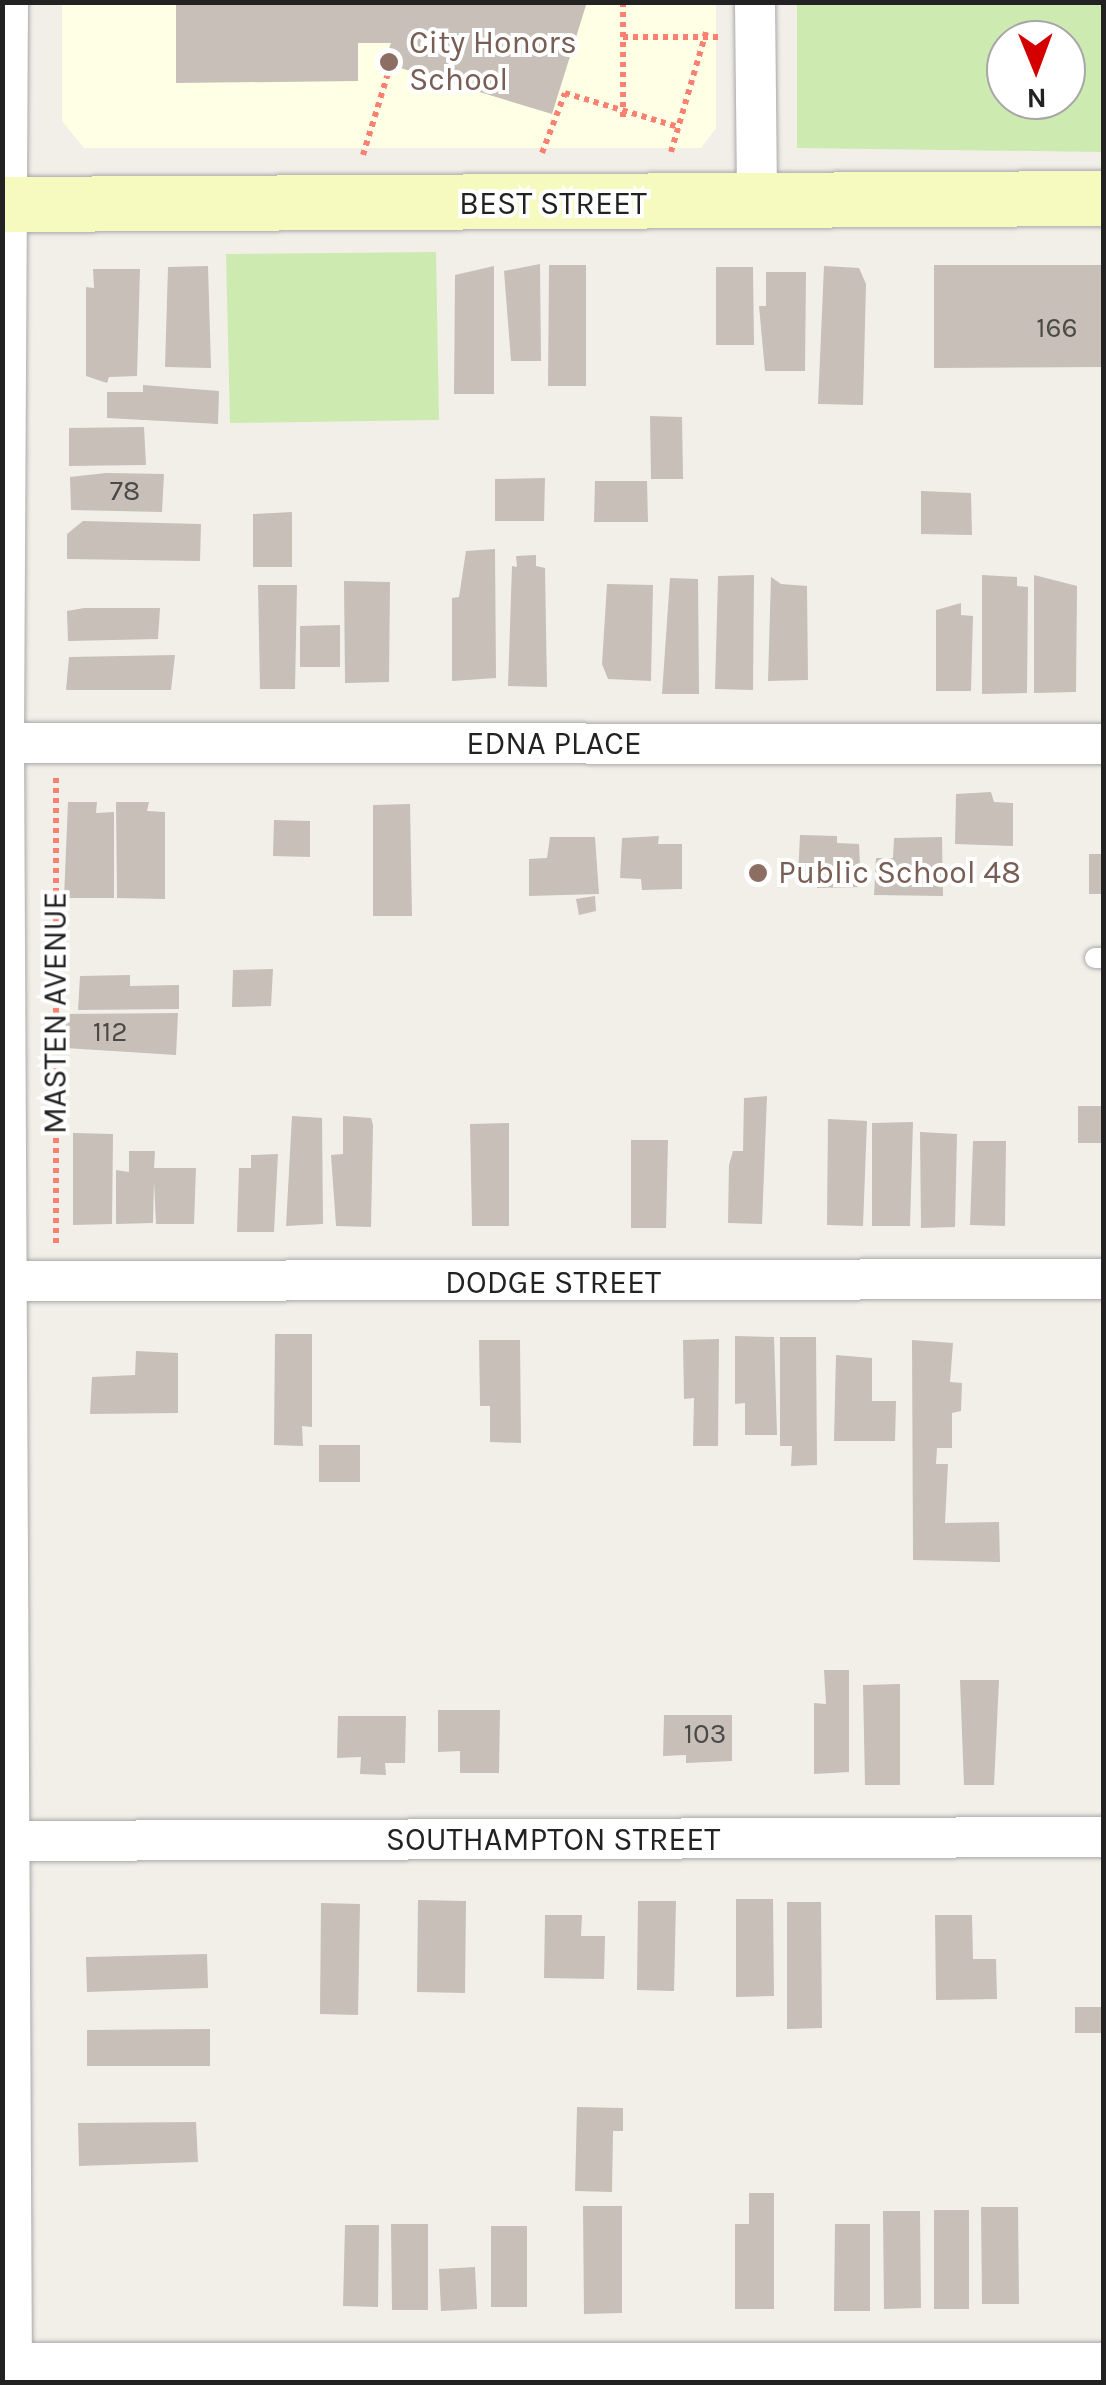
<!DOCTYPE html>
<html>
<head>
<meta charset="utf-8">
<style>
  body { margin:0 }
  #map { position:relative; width:1106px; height:2385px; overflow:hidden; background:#f2efe9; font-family:Karla,sans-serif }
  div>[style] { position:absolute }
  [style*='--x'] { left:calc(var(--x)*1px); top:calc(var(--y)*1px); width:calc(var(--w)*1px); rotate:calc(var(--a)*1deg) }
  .education>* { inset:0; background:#ffffe5 }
  .grass>* { inset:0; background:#cdebb0 }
  .building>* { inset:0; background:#c7bfb8 }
  .path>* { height:6px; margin-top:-3px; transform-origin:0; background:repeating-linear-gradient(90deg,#fa8072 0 5px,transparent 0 10px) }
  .roads { filter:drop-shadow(0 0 2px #a9a9a9) drop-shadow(0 0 2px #a9a9a9) }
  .lane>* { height:20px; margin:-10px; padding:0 10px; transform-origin:10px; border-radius:10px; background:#fff }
  .street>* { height:40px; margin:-20px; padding:0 20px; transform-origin:20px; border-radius:20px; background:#fff }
  .secondary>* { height:55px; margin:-27.5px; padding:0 27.5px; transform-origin:27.5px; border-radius:27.5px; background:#f7fabf }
  .dots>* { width:28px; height:28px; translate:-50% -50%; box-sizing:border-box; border:5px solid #fff; border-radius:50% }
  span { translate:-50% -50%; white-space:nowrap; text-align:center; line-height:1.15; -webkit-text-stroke:8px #fff; paint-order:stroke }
  .number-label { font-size:28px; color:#4b4948 }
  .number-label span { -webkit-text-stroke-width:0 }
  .education-label { font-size:32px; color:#785e54 }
  .left { translate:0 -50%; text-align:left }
  .street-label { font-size:32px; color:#222 }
  .frame { position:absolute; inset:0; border:5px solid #222; pointer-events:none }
  .north { position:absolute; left:986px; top:20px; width:100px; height:100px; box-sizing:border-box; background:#fff; border:2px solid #a7a7a7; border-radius:50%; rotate:179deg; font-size:28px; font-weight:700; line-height:40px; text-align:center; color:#222 }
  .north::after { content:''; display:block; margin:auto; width:35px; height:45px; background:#d40000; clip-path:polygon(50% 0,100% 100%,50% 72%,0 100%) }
</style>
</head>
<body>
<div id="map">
  <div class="education">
    <i style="clip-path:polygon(62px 3px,716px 3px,716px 128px,701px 148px,84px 148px,62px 121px)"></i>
  </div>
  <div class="grass">
    <i style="clip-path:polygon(evenodd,797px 3px,1103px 3px,1103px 152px,797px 148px,797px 3px,1006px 40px,1066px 40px,1066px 100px,1006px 100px,1006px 40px)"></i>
    <i style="clip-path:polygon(436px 252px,439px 420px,230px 423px,226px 254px)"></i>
  </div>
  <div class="building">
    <i style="clip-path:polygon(176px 2px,587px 2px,552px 114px,384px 63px,391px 43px,358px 43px,358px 81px,176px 83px)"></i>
    <i style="clip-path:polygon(540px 264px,541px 361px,511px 361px,504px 271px)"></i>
    <i style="clip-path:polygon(549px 265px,586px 265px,586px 386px,548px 386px)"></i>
    <i style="clip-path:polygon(934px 265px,1104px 265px,1104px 367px,934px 368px)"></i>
    <i style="clip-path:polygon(208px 266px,211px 368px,165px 367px,168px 267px)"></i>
    <i style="clip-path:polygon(494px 266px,494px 394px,454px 394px,455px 275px)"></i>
    <i style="clip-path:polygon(824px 266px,859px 268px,866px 284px,863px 405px,818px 404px)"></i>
    <i style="clip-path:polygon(716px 267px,753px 267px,754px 345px,716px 345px)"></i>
    <i style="clip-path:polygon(93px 269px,140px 269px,137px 376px,109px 377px,107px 383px,86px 376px,86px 287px,94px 288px)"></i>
    <i style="clip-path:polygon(766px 272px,806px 272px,805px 371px,765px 371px,759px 306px,766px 306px)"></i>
    <i style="clip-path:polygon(143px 385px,219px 391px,218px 424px,107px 418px,107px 392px,143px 392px)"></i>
    <i style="clip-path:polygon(650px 416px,682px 417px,683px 479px,651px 479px)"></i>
    <i style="clip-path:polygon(144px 427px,146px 465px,69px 466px,69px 428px)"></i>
    <i style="clip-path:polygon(106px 473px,164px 474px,162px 512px,71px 510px,70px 477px)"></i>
    <i style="clip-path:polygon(545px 478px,544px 521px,495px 521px,495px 479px)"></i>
    <i style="clip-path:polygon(595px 481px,647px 481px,648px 522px,594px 522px)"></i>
    <i style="clip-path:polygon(921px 491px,971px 493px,972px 535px,921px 534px)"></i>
    <i style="clip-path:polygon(292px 512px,292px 567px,253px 567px,253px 514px)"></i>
    <i style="clip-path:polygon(83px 521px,201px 524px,200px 561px,67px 559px,67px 534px)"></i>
    <i style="clip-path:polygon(495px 549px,496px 678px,452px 681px,452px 598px,459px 597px,466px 551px)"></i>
    <i style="clip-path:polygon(536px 555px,536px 566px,545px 568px,547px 687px,508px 686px,512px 566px,517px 567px,516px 556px)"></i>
    <i style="clip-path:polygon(754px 575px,753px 690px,715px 689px,718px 576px)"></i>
    <i style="clip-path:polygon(982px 575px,1017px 577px,1017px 586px,1028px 587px,1027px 693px,982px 694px)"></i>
    <i style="clip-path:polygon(1034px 575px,1077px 586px,1076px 692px,1034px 693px)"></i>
    <i style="clip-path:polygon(771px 577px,781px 584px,807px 586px,808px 680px,768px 681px)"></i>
    <i style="clip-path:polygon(670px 578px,698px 579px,699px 694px,662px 694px)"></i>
    <i style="clip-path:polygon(344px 581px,390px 582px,389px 682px,345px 683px)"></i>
    <i style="clip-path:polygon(607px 584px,653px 585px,651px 681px,608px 679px,602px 664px)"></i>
    <i style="clip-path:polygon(258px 585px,297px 585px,295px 689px,260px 689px)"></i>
    <i style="clip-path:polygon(961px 603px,961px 615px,973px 616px,971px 691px,936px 691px,936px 610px)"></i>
    <i style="clip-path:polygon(84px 608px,160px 608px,158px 639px,68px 641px,67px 611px)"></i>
    <i style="clip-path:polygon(340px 625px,340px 667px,300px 667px,300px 626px)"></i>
    <i style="clip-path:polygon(175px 655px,171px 690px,66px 690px,69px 657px)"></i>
    <i style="clip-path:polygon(991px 792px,994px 802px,1013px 803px,1013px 846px,955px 844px,956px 794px)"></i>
    <i style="clip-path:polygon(68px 802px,97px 802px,96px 813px,114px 812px,114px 898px,64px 898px)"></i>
    <i style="clip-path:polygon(116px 802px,149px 802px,147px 811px,165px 812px,165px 899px,117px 898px)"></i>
    <i style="clip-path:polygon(410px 804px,412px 916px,373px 916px,373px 805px)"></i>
    <i style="clip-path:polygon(274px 820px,310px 821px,310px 857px,273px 856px)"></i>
    <i style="clip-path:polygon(800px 835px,837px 836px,837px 843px,859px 844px,861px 887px,817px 888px,817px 876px,798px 876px)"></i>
    <i style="clip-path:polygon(659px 836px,658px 844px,682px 844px,682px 889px,642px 890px,641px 879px,620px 878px,622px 838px)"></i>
    <i style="clip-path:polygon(550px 837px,595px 837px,599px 894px,529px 896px,529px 859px,547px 858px)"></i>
    <i style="clip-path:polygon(942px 837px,943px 896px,874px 895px,876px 858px,893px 858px,894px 838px)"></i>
    <i style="clip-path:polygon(1089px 854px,1104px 854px,1104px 894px,1089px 894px)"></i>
    <i style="clip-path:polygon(595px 896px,596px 911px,579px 915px,576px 899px)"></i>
    <i style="clip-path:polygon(273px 969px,271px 1006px,232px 1007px,233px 970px)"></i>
    <i style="clip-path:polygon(130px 975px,130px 986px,179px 985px,179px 1009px,78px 1010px,80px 976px)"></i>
    <i style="clip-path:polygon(178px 1013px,176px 1055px,65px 1048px,66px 1014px)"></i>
    <i style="clip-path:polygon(767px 1096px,762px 1224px,728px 1223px,729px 1165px,733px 1151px,743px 1151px,744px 1098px)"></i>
    <i style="clip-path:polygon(1078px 1106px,1104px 1106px,1104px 1143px,1078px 1143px)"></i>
    <i style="clip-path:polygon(292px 1116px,322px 1118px,323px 1224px,286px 1226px)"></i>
    <i style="clip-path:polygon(343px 1116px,371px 1118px,373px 1125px,371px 1227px,336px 1226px,331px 1155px,343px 1154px)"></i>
    <i style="clip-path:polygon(828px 1119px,867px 1121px,863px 1226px,827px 1225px)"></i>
    <i style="clip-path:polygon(913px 1122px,910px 1226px,872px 1226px,872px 1123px)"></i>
    <i style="clip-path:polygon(509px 1123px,509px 1226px,472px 1226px,470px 1124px)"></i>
    <i style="clip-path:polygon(920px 1132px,957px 1134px,955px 1227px,921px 1228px)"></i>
    <i style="clip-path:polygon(73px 1133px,113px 1134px,112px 1224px,73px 1225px)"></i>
    <i style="clip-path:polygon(631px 1140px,668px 1140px,666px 1228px,631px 1228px)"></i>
    <i style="clip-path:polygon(973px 1141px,1006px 1141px,1005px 1226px,970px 1225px)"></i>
    <i style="clip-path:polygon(129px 1151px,155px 1151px,154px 1168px,196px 1168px,194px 1224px,156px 1224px,154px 1181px,153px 1223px,116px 1224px,116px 1170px,129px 1172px)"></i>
    <i style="clip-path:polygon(278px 1154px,274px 1232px,237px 1232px,239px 1168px,251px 1168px,251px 1155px)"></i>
    <i style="clip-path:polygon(275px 1334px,312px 1334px,312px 1427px,302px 1426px,303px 1446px,274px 1445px)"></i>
    <i style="clip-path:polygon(735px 1336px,774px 1337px,777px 1435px,745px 1435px,745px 1403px,735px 1404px)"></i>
    <i style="clip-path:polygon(780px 1337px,816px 1337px,817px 1465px,791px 1466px,792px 1446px,780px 1446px)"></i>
    <i style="clip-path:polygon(719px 1339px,718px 1446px,693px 1446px,694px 1398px,684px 1399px,683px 1340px)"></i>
    <i style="clip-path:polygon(479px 1340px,520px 1340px,521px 1443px,490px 1442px,490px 1406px,480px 1406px)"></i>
    <i style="clip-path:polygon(912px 1340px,953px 1343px,950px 1382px,962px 1383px,961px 1411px,952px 1413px,952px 1448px,937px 1448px,936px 1464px,948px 1464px,945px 1523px,999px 1522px,1000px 1562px,913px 1560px)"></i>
    <i style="clip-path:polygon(136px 1351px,178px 1353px,178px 1413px,90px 1414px,92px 1377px,135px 1375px)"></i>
    <i style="clip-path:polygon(836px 1355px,872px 1358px,872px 1401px,896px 1401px,895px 1441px,834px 1441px)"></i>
    <i style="clip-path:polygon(319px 1445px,360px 1445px,360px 1482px,319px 1482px)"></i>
    <i style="clip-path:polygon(824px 1670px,849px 1670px,849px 1772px,814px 1774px,814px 1703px,826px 1704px)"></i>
    <i style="clip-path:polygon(960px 1680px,999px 1680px,994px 1785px,964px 1785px)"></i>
    <i style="clip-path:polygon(900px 1684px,900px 1785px,865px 1785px,863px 1685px)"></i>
    <i style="clip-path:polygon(438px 1710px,500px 1710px,499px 1773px,460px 1773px,460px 1751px,438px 1752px)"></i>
    <i style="clip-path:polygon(664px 1715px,732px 1715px,732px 1761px,686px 1763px,686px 1755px,663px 1756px)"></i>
    <i style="clip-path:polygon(338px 1716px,406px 1716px,405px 1763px,385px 1763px,386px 1775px,360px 1774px,361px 1757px,337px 1758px)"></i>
    <i style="clip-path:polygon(736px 1899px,773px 1899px,774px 1996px,736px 1997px)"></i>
    <i style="clip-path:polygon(418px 1900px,466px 1901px,465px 1993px,417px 1992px)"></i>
    <i style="clip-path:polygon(638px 1901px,676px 1901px,674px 1991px,637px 1990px)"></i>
    <i style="clip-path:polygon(787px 1902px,821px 1902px,822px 2028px,787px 2029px)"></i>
    <i style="clip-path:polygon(321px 1903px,360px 1904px,358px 2015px,320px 2014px)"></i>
    <i style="clip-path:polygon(545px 1915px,582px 1915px,581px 1936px,605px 1936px,604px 1979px,544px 1978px)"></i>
    <i style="clip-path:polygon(935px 1915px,972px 1915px,973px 1959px,996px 1959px,997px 1999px,936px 2000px)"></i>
    <i style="clip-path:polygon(207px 1954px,208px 1988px,87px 1992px,86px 1957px)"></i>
    <i style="clip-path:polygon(1075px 2007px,1104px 2007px,1104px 2033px,1075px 2033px)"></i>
    <i style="clip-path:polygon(210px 2029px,210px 2066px,87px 2066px,87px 2030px)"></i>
    <i style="clip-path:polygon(577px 2107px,623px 2108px,623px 2131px,613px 2131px,612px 2192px,575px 2191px)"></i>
    <i style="clip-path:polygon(196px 2122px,198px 2162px,79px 2166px,78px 2123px)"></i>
    <i style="clip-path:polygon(749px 2193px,774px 2193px,774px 2309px,735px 2309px,735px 2224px,749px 2224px)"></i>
    <i style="clip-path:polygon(583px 2206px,622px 2206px,622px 2313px,584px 2314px)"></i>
    <i style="clip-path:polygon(981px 2207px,1018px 2207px,1019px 2304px,982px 2304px)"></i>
    <i style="clip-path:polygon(934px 2210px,969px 2210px,969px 2309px,934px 2309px)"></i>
    <i style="clip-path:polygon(883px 2211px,920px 2211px,921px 2308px,884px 2309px)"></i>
    <i style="clip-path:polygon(391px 2224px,428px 2224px,428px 2310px,392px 2310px)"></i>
    <i style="clip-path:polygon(835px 2224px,870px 2224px,870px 2311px,834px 2311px)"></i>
    <i style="clip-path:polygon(345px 2225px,379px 2225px,378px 2307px,343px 2306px)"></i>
    <i style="clip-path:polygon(491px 2226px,527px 2226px,527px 2307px,491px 2307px)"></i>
    <i style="clip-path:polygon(475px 2267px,477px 2309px,441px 2311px,439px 2269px)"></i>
  </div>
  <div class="path">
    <i style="--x:623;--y:2;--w:120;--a:90"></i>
    <i style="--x:623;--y:37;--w:96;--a:0"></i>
    <i style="--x:671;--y:152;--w:125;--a:-73.7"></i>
    <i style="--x:542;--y:153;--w:64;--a:-69"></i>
    <i style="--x:565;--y:93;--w:118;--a:16.7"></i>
    <i style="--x:363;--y:155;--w:89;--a:-73"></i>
    <i style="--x:56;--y:778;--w:468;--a:90"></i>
  </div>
  <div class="roads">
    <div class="lane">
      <i style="--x:1095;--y:958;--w:9;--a:0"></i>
    </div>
    <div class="street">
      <i style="--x:8;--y:2;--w:741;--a:90.31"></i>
      <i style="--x:4;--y:743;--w:1639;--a:89.72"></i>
      <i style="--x:755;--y:2;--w:202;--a:89.4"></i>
      <i style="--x:4;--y:743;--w:1100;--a:0.05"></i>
      <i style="--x:2;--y:1281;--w:1102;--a:-0.1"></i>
      <i style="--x:2;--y:1841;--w:1102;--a:-0.21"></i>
      <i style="--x:2;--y:2363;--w:1102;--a:0"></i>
    </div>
    <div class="secondary">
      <i style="--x:2;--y:204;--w:1102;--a:-0.31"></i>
    </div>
  </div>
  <div class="dots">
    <i style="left:389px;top:62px;background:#8d6e63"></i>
    <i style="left:758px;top:873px;background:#8d6e63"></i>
  </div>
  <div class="number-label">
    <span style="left:1057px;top:328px">166</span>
    <span style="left:125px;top:491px">78</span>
    <span style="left:110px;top:1032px">112</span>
    <span style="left:705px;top:1734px">103</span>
  </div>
  <div class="education-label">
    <span class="left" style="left:409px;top:62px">City Honors<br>School</span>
    <span class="left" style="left:778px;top:873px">Public School 48</span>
  </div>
  <div class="street-label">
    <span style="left:553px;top:204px">BEST STREET</span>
    <span style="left:554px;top:744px">EDNA PLACE</span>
    <span style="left:56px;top:1013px;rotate:-90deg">MASTEN AVENUE</span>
    <span style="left:553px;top:1283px">DODGE STREET</span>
    <span style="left:553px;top:1840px">SOUTHAMPTON STREET</span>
  </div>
  <div class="frame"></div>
  <div class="north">N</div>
</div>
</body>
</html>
